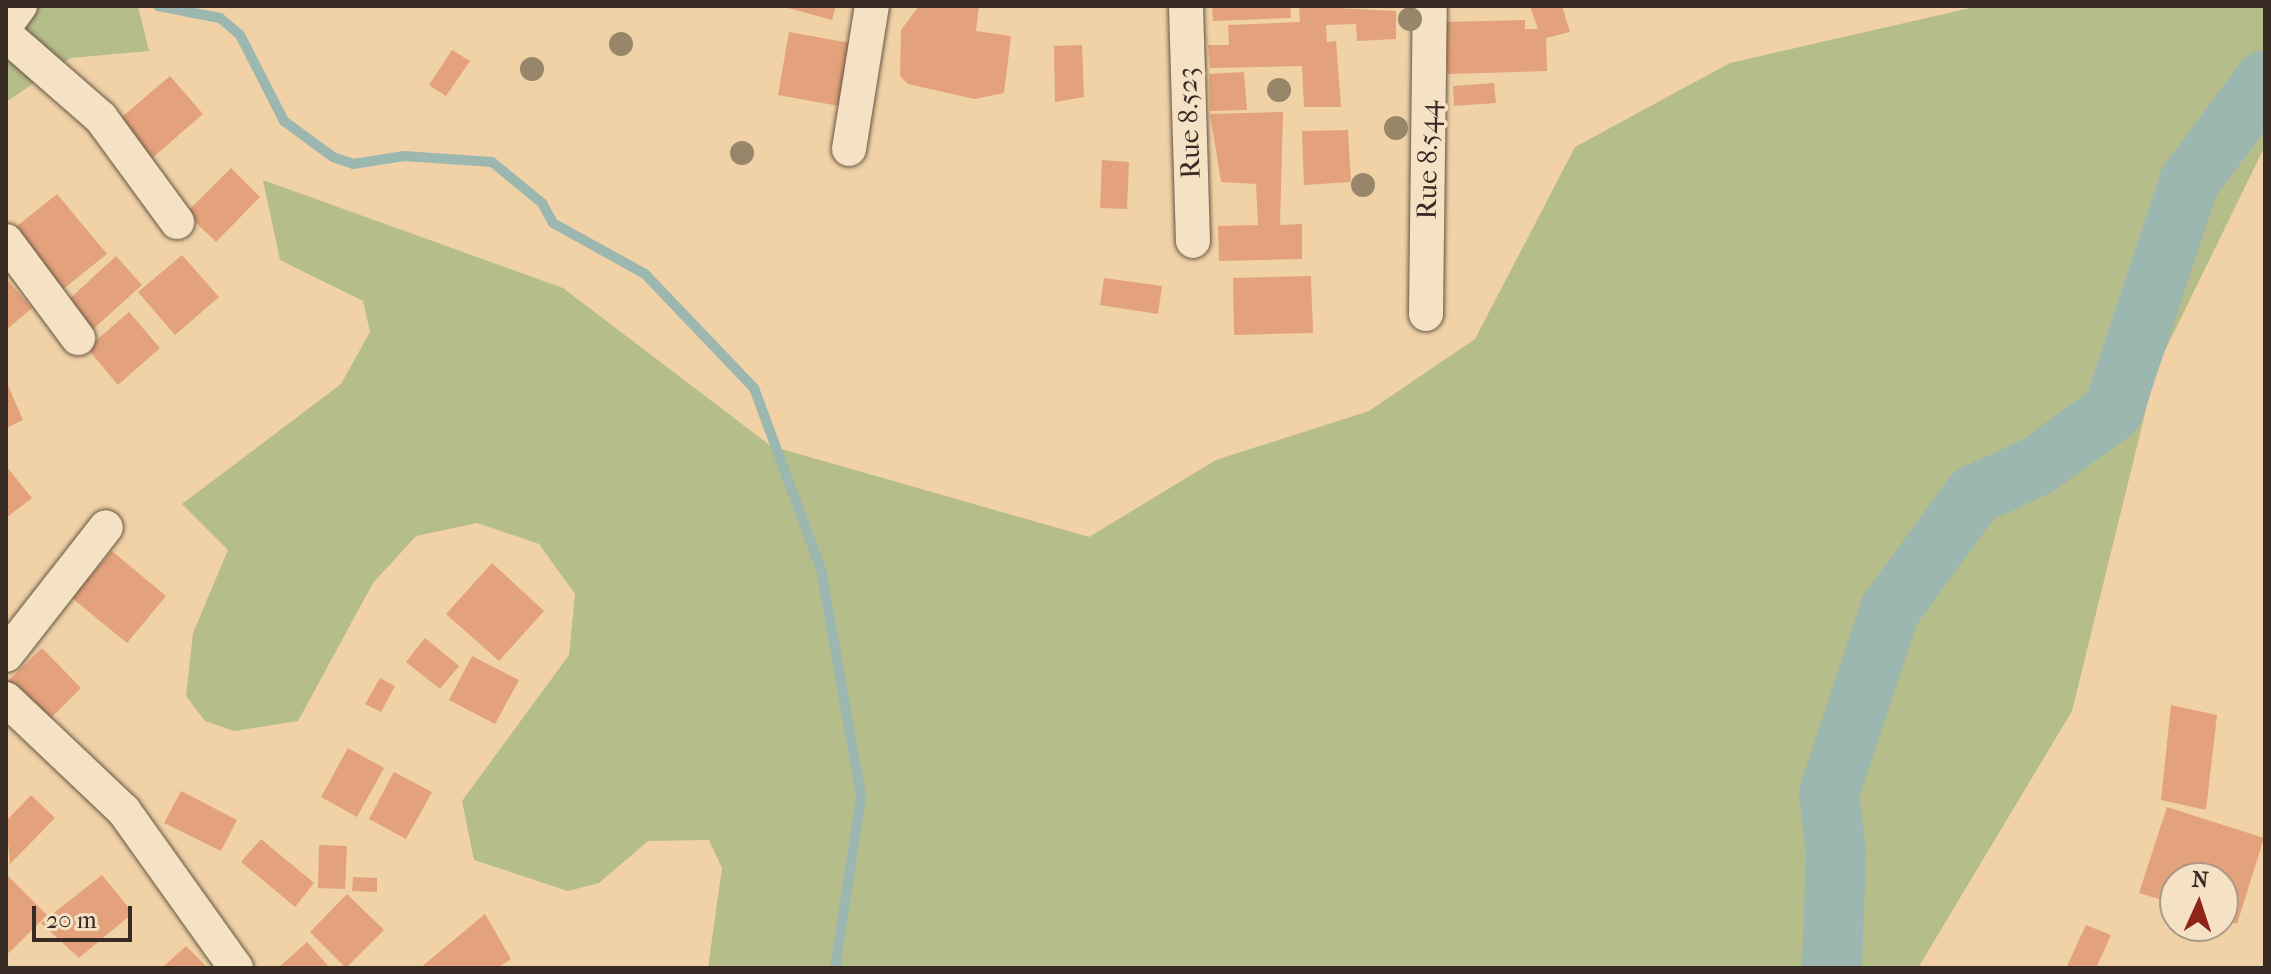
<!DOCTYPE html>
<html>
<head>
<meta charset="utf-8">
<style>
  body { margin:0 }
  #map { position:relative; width:2271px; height:974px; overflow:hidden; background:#f0d2a6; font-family:"IM FELL French Canon",serif }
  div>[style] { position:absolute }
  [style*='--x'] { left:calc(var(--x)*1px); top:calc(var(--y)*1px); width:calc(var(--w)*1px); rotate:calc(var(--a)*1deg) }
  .green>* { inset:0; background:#b5bd8a }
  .stream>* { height:10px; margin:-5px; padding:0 5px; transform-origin:5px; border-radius:5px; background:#9cb6b0 }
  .river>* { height:60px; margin:-30px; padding:0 30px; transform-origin:30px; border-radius:30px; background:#9cb6b0 }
  .building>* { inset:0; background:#e3a27b }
  .roads { filter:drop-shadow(0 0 2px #655544) drop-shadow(0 0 2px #655544) }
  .street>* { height:34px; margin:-17px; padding:0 17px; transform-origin:17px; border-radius:17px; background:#f5e2c5 }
  .trees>* { width:24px; height:24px; margin:-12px; border-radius:50%; background:#98866a }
  span { translate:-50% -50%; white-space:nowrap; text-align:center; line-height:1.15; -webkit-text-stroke:7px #f5e2c5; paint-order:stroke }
  .street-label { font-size:28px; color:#372b24 }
  .frame { position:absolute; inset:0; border:8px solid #372b24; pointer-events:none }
  .north { position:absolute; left:2159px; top:862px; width:80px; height:80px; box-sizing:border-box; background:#f5e2c5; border:2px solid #a99985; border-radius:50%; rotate:3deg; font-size:22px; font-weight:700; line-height:32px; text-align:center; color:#372b24 }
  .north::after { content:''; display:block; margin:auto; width:28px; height:36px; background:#8f2418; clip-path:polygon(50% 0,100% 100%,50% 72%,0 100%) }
  .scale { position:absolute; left:32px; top:906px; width:100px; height:36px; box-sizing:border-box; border:4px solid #372b24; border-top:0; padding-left:10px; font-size:24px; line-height:28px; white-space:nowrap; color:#372b24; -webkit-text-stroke:6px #f5e2c5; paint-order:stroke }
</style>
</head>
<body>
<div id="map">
  <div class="green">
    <i style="clip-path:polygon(6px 6px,138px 6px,149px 51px,71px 58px,6px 102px)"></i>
    <i style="clip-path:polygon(1979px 6px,2265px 6px,2265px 146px,2156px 369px,2072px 711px,1918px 968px,708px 968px,722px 868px,709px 840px,648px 841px,599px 883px,568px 891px,474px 860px,462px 801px,569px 655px,575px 594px,539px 544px,477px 523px,416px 536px,373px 583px,298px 721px,234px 731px,205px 721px,186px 696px,193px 633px,228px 550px,182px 504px,341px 384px,370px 332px,363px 301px,280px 260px,263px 180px,563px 288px,771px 446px,1089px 537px,1216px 460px,1369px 411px,1475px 339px,1575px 147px,1730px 63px)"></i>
  </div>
  <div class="stream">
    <i style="--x:158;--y:6;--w:63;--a:11"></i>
    <i style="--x:220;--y:18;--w:26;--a:40"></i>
    <i style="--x:240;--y:35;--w:97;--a:62.9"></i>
    <i style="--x:284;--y:121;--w:61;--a:36.3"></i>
    <i style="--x:333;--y:157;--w:21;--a:19"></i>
    <i style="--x:353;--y:164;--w:52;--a:-8.9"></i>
    <i style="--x:404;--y:156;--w:88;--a:3.9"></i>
    <i style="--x:492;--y:162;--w:65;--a:39.4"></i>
    <i style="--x:542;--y:203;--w:23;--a:61"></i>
    <i style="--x:553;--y:223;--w:105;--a:29"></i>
    <i style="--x:645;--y:274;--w:158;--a:46.3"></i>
    <i style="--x:754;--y:388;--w:193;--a:69.7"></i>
    <i style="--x:821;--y:569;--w:231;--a:80"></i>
    <i style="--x:861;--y:797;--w:173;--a:98.6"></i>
  </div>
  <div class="river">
    <i style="--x:1832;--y:968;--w:115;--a:-88"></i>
    <i style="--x:1836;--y:853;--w:60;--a:-96.7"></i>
    <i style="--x:1829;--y:793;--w:193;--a:-71.6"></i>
    <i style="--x:1890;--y:610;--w:142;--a:-53.9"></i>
    <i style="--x:1974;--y:495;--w:69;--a:-24.7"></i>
    <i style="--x:2037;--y:466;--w:94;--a:-35.9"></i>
    <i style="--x:2113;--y:411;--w:241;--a:-71.6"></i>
    <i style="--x:2189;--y:182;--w:127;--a:-53.3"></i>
  </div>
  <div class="building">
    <i style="clip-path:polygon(781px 6px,836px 6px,832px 20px)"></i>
    <i style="clip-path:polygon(919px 6px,979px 6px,976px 31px,1011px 36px,1004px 93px,974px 99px,908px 84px,900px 76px,901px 30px)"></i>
    <i style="clip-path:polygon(1212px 6px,1290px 6px,1291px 18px,1213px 21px)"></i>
    <i style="clip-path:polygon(1299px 6px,1396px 11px,1396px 39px,1357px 41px,1356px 24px,1326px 25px,1327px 42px,1336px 41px,1341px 107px,1304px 107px,1302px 66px,1210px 68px,1208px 45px,1229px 45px,1228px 25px,1300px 22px)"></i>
    <i style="clip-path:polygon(1530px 6px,1562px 6px,1570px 32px,1546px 38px,1547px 71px,1448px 74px,1443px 22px,1525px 20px,1525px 29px,1538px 29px)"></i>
    <i style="clip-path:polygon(789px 32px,850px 43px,839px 106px,778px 95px)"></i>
    <i style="clip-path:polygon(1082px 45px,1084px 97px,1055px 102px,1054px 46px)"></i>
    <i style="clip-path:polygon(452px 50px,470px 61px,446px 96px,429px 85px)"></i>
    <i style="clip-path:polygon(1244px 72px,1247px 110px,1210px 111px,1209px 74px)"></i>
    <i style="clip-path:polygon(170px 76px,203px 114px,150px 160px,116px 122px)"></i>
    <i style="clip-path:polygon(1494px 83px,1496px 103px,1454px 106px,1453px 86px)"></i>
    <i style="clip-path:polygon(1283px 112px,1280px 225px,1302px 224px,1302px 259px,1219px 261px,1218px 226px,1258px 225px,1256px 184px,1221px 182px,1210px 114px)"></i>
    <i style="clip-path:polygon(1348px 130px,1351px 182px,1304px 185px,1302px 131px)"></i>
    <i style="clip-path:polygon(1102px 160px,1129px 162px,1127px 209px,1100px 208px)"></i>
    <i style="clip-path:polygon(231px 168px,260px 197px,216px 242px,186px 213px)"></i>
    <i style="clip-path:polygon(57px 194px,107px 254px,57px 294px,7px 234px)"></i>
    <i style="clip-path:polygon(182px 255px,219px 297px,175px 335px,138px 292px)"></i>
    <i style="clip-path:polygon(116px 256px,142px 285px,90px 332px,64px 304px)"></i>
    <i style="clip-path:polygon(1311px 276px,1313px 333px,1234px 335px,1233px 278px)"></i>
    <i style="clip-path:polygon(1104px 278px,1162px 286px,1158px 314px,1100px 305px)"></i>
    <i style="clip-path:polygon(6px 279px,32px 308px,6px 330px)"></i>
    <i style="clip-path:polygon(129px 312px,160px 348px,118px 385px,87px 348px)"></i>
    <i style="clip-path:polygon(6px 381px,23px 420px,6px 428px)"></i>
    <i style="clip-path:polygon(6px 466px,32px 498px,6px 518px)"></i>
    <i style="clip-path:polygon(112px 551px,166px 596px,127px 643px,72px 598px)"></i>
    <i style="clip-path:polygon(492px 563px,544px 611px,499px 661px,446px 614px)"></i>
    <i style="clip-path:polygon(425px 638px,459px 666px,440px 689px,406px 662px)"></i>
    <i style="clip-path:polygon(42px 648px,81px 688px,47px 722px,7px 682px)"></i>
    <i style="clip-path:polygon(472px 656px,519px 680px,495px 724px,449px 700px)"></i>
    <i style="clip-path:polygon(380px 678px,395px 686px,381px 712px,365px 704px)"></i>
    <i style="clip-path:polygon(2171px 705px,2217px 715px,2206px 810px,2161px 800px)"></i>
    <i style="clip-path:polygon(348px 748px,384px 768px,357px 817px,321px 797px)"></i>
    <i style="clip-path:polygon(394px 772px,432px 792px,406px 839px,369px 819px)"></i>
    <i style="clip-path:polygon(181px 791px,237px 820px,221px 851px,164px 823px)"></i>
    <i style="clip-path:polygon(31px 795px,55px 818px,10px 864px,6px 821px)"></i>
    <i style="clip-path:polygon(2167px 807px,2264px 838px,2237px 924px,2223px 920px,2223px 878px,2175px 878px,2175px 904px,2139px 893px)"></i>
    <i style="clip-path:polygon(261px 839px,314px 883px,295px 907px,241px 862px)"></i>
    <i style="clip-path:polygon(319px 845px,347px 846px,345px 889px,318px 888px)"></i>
    <i style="clip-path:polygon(6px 874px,47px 915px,9px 953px,6px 950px)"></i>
    <i style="clip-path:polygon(102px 875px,133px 913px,79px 958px,41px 923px)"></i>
    <i style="clip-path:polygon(353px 877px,377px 878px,377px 892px,352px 891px)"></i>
    <i style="clip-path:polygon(347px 894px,384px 930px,346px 968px,310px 932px)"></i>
    <i style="clip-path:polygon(485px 914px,511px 959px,497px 968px,420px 968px)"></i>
    <i style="clip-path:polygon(2086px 925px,2111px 935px,2096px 968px,2066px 968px)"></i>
    <i style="clip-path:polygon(307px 942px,330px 968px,278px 968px)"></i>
    <i style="clip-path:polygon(186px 946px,208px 968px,162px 968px)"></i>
  </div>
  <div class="roads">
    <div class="street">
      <i style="--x:1186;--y:6;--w:235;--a:88.3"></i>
      <i style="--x:6;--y:25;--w:24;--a:-54"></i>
      <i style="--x:6;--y:35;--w:126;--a:41.1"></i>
      <i style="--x:101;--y:118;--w:129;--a:53.8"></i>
      <i style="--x:849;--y:149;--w:145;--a:-80.9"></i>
      <i style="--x:6;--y:241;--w:121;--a:53.4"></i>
      <i style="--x:1426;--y:314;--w:308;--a:-89.3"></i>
      <i style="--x:6;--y:655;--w:162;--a:-52"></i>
      <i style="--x:6;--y:699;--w:163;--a:43.5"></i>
      <i style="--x:124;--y:811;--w:193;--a:54.5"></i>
    </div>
  </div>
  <div class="trees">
    <i style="left:1410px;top:19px"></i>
    <i style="left:621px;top:44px"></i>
    <i style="left:532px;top:69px"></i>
    <i style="left:1279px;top:90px"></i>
    <i style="left:1396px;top:128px"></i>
    <i style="left:742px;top:153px"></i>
    <i style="left:1363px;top:185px"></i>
  </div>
  <div class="street-label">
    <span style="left:1189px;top:123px;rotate:-92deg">Rue 8.523</span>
    <span style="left:1428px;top:160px;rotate:-89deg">Rue 8.544</span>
  </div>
  <div class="frame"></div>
  <div class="north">N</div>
  <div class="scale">20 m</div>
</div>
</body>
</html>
